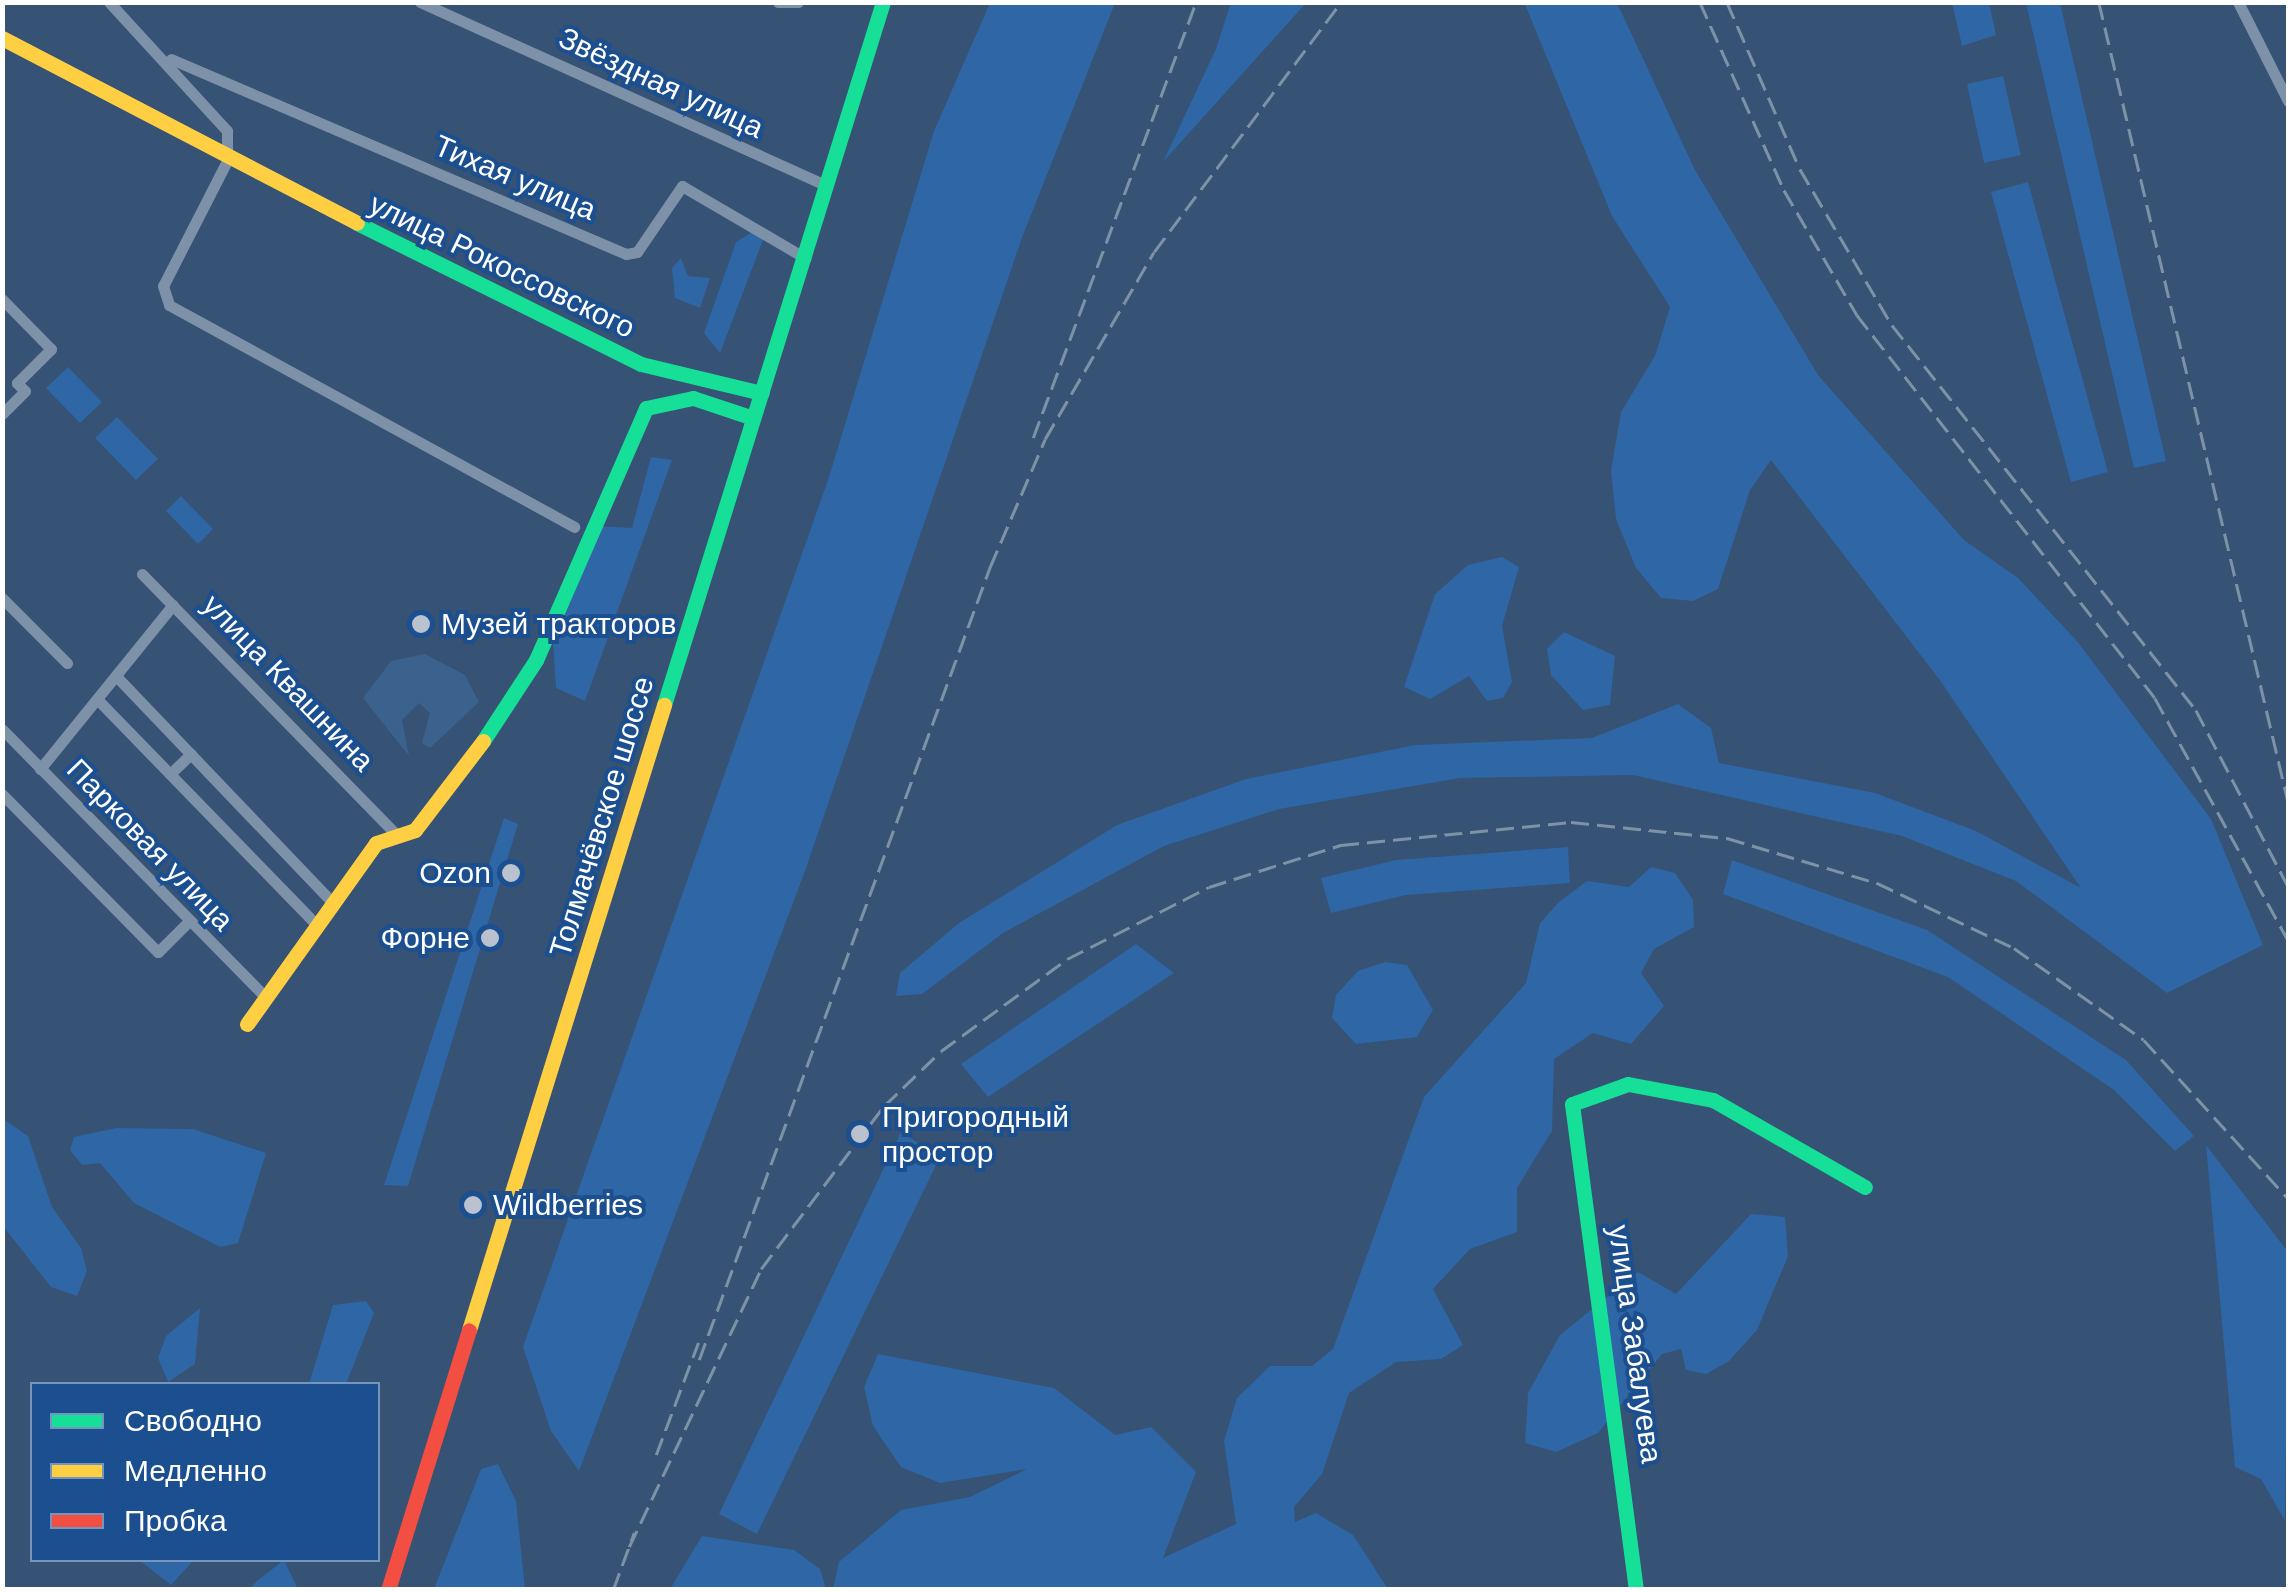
<!DOCTYPE html>
<html>
<head>
<meta charset="utf-8">
<style>
  body { margin:0 }
  #map { position:relative; width:2291px; height:1592px; overflow:hidden; background:#365274; font-family:Helvetica,sans-serif }
  div>[style] { position:absolute }
  [style*='--x'] { left:calc(var(--x)*1px); top:calc(var(--y)*1px); width:calc(var(--w)*1px); rotate:calc(var(--a)*1deg) }
  .green>* { inset:0; background:#2f66a5 }
  .water>* { inset:0; background:#3b618d }
  .street>* { height:11px; margin:-5.5px; padding:0 5.5px; transform-origin:5.5px; border-radius:5.5px; background:#7d92a8 }
  .fast>* { height:15px; margin:-7.5px; padding:0 7.5px; transform-origin:7.5px; border-radius:7.5px; background:#16e098 }
  .slow>* { height:15px; margin:-7.5px; padding:0 7.5px; transform-origin:7.5px; border-radius:7.5px; background:#ffcf43 }
  .jam>* { height:15px; margin:-7.5px; padding:0 7.5px; transform-origin:7.5px; border-radius:7.5px; background:#f24e42 }
  .rail>* { height:2.5px; margin-top:-1.25px; transform-origin:0; background:repeating-linear-gradient(90deg,#7e92a7 0 18px,transparent 0 26px) }
  .dots>* { width:28px; height:28px; translate:-50% -50%; box-sizing:border-box; border:5px solid #1b4f8f; border-radius:50% }
  span { translate:-50% -50%; white-space:nowrap; text-align:center; line-height:1.15; -webkit-text-stroke:8px #1b4f8f; paint-order:stroke }
  .street-label { font-size:30px; color:#fff }
  .poi-label { font-size:30px; color:#fff }
  .left { translate:0 -50%; text-align:left }
  .right { translate:-100% -50%; text-align:right }
  .frame { position:absolute; inset:0; border:5px solid #fff; pointer-events:none }
  .legend { position:absolute; left:30px; top:1382px; width:350px; height:180px; box-sizing:border-box; background:#1b4f8f; border:2px solid #7695bc; margin:0; padding:12px 18px; list-style:none; font-size:30px; color:#fff }
  .legend li { display:flex; align-items:center; gap:20px; height:50px }
  .legend b { width:50px; border:2px solid #7695bc }
</style>
</head>
<body>
<div id="map">
  <div class="green">
    <i style="clip-path:polygon(1231px 2px,1306px 3px,1163px 162px,1216px 49px)"></i>
    <i style="clip-path:polygon(1524px 2px,1617px 3px,1695px 170px,1818px 375px,1964px 540px,2018px 578px,2077px 641px,2211px 819px,2263px 945px,2167px 993px,2016px 881px,1902px 836px,1633px 775px,1460px 778px,1279px 809px,1164px 846px,1003px 933px,922px 994px,896px 996px,900px 973px,959px 923px,1117px 825px,1246px 779px,1415px 745px,1592px 738px,1678px 704px,1711px 728px,1719px 763px,1875px 793px,1976px 831px,2081px 888px,1939px 679px,1771px 460px,1750px 490px,1718px 589px,1693px 601px,1661px 598px,1636px 568px,1616px 519px,1611px 471px,1621px 412px,1655px 356px,1670px 307px,1612px 216px)"></i>
    <i style="clip-path:polygon(990px 3px,1115px 3px,1023px 235px,805px 871px,579px 1471px,551px 1431px,523px 1347px,829px 477px,934px 131px)"></i>
    <i style="clip-path:polygon(1952px 3px,1989px 3px,1996px 35px,1962px 46px)"></i>
    <i style="clip-path:polygon(2026px 3px,2060px 3px,2166px 461px,2134px 468px)"></i>
    <i style="clip-path:polygon(2003px 76px,2021px 155px,1984px 163px,1967px 84px)"></i>
    <i style="clip-path:polygon(2028px 182px,2108px 472px,2071px 482px,1991px 192px)"></i>
    <i style="clip-path:polygon(754px 231px,763px 240px,720px 353px,704px 333px,736px 242px)"></i>
    <i style="clip-path:polygon(681px 258px,688px 276px,710px 278px,700px 308px,675px 298px,672px 268px)"></i>
    <i style="clip-path:polygon(68px 367px,102px 402px,80px 423px,46px 388px)"></i>
    <i style="clip-path:polygon(117px 417px,158px 459px,136px 480px,95px 438px)"></i>
    <i style="clip-path:polygon(651px 457px,672px 460px,585px 701px,556px 688px,553px 643px,595px 526px,632px 528px)"></i>
    <i style="clip-path:polygon(181px 496px,213px 529px,198px 544px,166px 511px)"></i>
    <i style="clip-path:polygon(1502px 557px,1519px 567px,1502px 626px,1512px 682px,1503px 698px,1487px 701px,1469px 676px,1430px 699px,1404px 687px,1435px 594px,1468px 565px)"></i>
    <i style="clip-path:polygon(1564px 632px,1615px 656px,1610px 705px,1583px 710px,1551px 675px,1547px 649px)"></i>
    <i style="clip-path:polygon(504px 818px,518px 824px,408px 1186px,384px 1185px)"></i>
    <i style="clip-path:polygon(1568px 847px,1570px 883px,1406px 895px,1331px 913px,1321px 878px,1396px 860px)"></i>
    <i style="clip-path:polygon(1732px 860px,1927px 930px,2126px 1060px,2194px 1136px,2175px 1151px,2114px 1090px,1948px 977px,1723px 894px)"></i>
    <i style="clip-path:polygon(1651px 867px,1675px 873px,1693px 900px,1694px 927px,1654px 949px,1641px 973px,1664px 1006px,1631px 1044px,1593px 1033px,1554px 1059px,1552px 1131px,1517px 1188px,1517px 1232px,1470px 1249px,1433px 1289px,1463px 1345px,1441px 1359px,1396px 1362px,1349px 1393px,1322px 1474px,1294px 1507px,1295px 1522px,1316px 1513px,1353px 1535px,1388px 1589px,833px 1589px,839px 1562px,901px 1510px,970px 1497px,1027px 1469px,940px 1483px,901px 1467px,873px 1426px,864px 1387px,878px 1354px,1054px 1388px,1115px 1435px,1151px 1427px,1196px 1472px,1163px 1558px,1236px 1524px,1224px 1441px,1237px 1398px,1270px 1366px,1312px 1366px,1333px 1349px,1424px 1097px,1526px 983px,1540px 923px,1559px 902px,1587px 881px,1629px 887px)"></i>
    <i style="clip-path:polygon(1136px 944px,1174px 973px,988px 1097px,961px 1064px)"></i>
    <i style="clip-path:polygon(1385px 962px,1407px 965px,1433px 1010px,1417px 1037px,1356px 1044px,1332px 1018px,1336px 995px,1358px 971px)"></i>
    <i style="clip-path:polygon(3px 1119px,28px 1136px,52px 1207px,81px 1248px,87px 1271px,77px 1296px,51px 1287px,3px 1226px)"></i>
    <i style="clip-path:polygon(116px 1128px,193px 1129px,266px 1153px,238px 1243px,220px 1247px,134px 1203px,100px 1163px,82px 1165px,70px 1150px,74px 1137px)"></i>
    <i style="clip-path:polygon(901px 1132px,940px 1157px,757px 1534px,719px 1514px)"></i>
    <i style="clip-path:polygon(2206px 1145px,2288px 1252px,2285px 1521px,2261px 1479px,2235px 1467px)"></i>
    <i style="clip-path:polygon(1751px 1214px,1785px 1217px,1788px 1256px,1757px 1330px,1729px 1361px,1706px 1374px,1686px 1370px,1681px 1349px,1662px 1354px,1598px 1433px,1556px 1452px,1525px 1443px,1528px 1393px,1560px 1335px,1638px 1272px,1676px 1294px)"></i>
    <i style="clip-path:polygon(366px 1301px,374px 1313px,346px 1384px,309px 1384px,333px 1305px)"></i>
    <i style="clip-path:polygon(200px 1308px,195px 1364px,168px 1382px,158px 1358px,166px 1336px)"></i>
    <i style="clip-path:polygon(498px 1464px,516px 1501px,525px 1589px,434px 1589px,481px 1469px)"></i>
    <i style="clip-path:polygon(702px 1536px,794px 1550px,820px 1569px,826px 1589px,670px 1589px)"></i>
    <i style="clip-path:polygon(139px 1560px,194px 1560px,171px 1585px)"></i>
    <i style="clip-path:polygon(284px 1560px,298px 1589px,249px 1589px,258px 1580px)"></i>
  </div>
  <div class="water">
    <i style="clip-path:polygon(425px 654px,465px 675px,479px 702px,430px 748px,422px 743px,430px 713px,419px 703px,402px 720px,409px 756px,363px 698px,391px 661px)"></i>
  </div>
  <div class="street">
    <i style="--x:109;--y:2;--w:175;--a:47.5"></i>
    <i style="--x:227;--y:131;--w:30;--a:90"></i>
    <i style="--x:227;--y:161;--w:140;--a:117.1"></i>
    <i style="--x:163;--y:286;--w:20;--a:72"></i>
    <i style="--x:169;--y:305;--w:462;--a:28.7"></i>
    <i style="--x:420;--y:2;--w:447;--a:24.3"></i>
    <i style="--x:778;--y:2;--w:20;--a:0"></i>
    <i style="--x:2238;--y:2;--w:111;--a:63.2"></i>
    <i style="--x:171;--y:59;--w:495;--a:23.2"></i>
    <i style="--x:626;--y:254;--w:11;--a:-10"></i>
    <i style="--x:637;--y:252;--w:80;--a:-55.7"></i>
    <i style="--x:682;--y:186;--w:143;--a:30.3"></i>
    <i style="--x:2;--y:299;--w:70;--a:45.6"></i>
    <i style="--x:51;--y:349;--w:48;--a:135"></i>
    <i style="--x:17;--y:383;--w:11;--a:45"></i>
    <i style="--x:25;--y:391;--w:33;--a:135"></i>
    <i style="--x:142;--y:574;--w:361;--a:45.7"></i>
    <i style="--x:2;--y:598;--w:92;--a:45"></i>
    <i style="--x:116;--y:676;--w:313;--a:46.3"></i>
    <i style="--x:97;--y:699;--w:314;--a:45.8"></i>
    <i style="--x:2;--y:729;--w:373;--a:45.5"></i>
    <i style="--x:40;--y:769;--w:211;--a:-51"></i>
    <i style="--x:170;--y:774;--w:29;--a:-44"></i>
    <i style="--x:2;--y:794;--w:222;--a:45.4"></i>
    <i style="--x:158;--y:952;--w:42;--a:-45"></i>
  </div>
  <div class="fast">
    <i style="--x:357;--y:223;--w:317;--a:26.4"></i>
    <i style="--x:641;--y:364;--w:124;--a:13.5"></i>
    <i style="--x:664;--y:705;--w:736;--a:-72.7"></i>
    <i style="--x:483;--y:741;--w:97;--a:-56.8"></i>
    <i style="--x:536;--y:660;--w:275;--a:-66.4"></i>
    <i style="--x:646;--y:408;--w:48;--a:-12"></i>
    <i style="--x:693;--y:398;--w:63;--a:18.4"></i>
    <i style="--x:1636;--y:1590;--w:490;--a:-97.5"></i>
    <i style="--x:1572;--y:1104;--w:59;--a:-19.7"></i>
    <i style="--x:1628;--y:1084;--w:86;--a:10.7"></i>
    <i style="--x:1713;--y:1100;--w:175;--a:29.8"></i>
  </div>
  <div class="slow">
    <i style="--x:2;--y:38;--w:400;--a:27.5"></i>
    <i style="--x:247;--y:1024;--w:222;--a:-54.5"></i>
    <i style="--x:376;--y:843;--w:41;--a:-18.4"></i>
    <i style="--x:415;--y:830;--w:112;--a:-52.6"></i>
    <i style="--x:469;--y:1330;--w:655;--a:-72.67"></i>
  </div>
  <div class="jam">
    <i style="--x:388;--y:1590;--w:272;--a:-72.7"></i>
  </div>
  <div class="rail">
    <i style="--x:1700;--y:2;--w:206;--a:65.9"></i>
    <i style="--x:1784;--y:190;--w:145;--a:59.7"></i>
    <i style="--x:1857;--y:315;--w:485;--a:52.1"></i>
    <i style="--x:2155;--y:698;--w:276;--a:61.2"></i>
    <i style="--x:1727;--y:2;--w:182;--a:66.4"></i>
    <i style="--x:1800;--y:169;--w:181;--a:59.5"></i>
    <i style="--x:1892;--y:325;--w:491;--a:51.7"></i>
    <i style="--x:2196;--y:710;--w:199;--a:62.4"></i>
    <i style="--x:2099;--y:2;--w:821;--a:76.69"></i>
    <i style="--x:1033;--y:438;--w:465;--a:-69.5"></i>
    <i style="--x:699;--y:1360;--w:845;--a:-69.85"></i>
    <i style="--x:990;--y:567;--w:139;--a:-66.7"></i>
    <i style="--x:1045;--y:439;--w:216;--a:-59.8"></i>
    <i style="--x:1154;--y:252;--w:312;--a:-53.2"></i>
    <i style="--x:656;--y:1455;--w:120;--a:-69.4"></i>
    <i style="--x:629;--y:1547;--w:308;--a:-64.6"></i>
    <i style="--x:761;--y:1269;--w:204;--a:-53"></i>
    <i style="--x:884;--y:1106;--w:79;--a:-44"></i>
    <i style="--x:941;--y:1051;--w:156;--a:-36.1"></i>
    <i style="--x:1067;--y:959;--w:159;--a:-26.9"></i>
    <i style="--x:1209;--y:887;--w:139;--a:-17.7"></i>
    <i style="--x:1341;--y:845;--w:231;--a:-5.7"></i>
    <i style="--x:1571;--y:822;--w:157;--a:5.9"></i>
    <i style="--x:1727;--y:838;--w:157;--a:16.7"></i>
    <i style="--x:1877;--y:883;--w:152;--a:25.4"></i>
    <i style="--x:2014;--y:948;--w:159;--a:35.3"></i>
    <i style="--x:2144;--y:1040;--w:214;--a:47.7"></i>
    <i style="--x:613;--y:1590;--w:61;--a:-69.8"></i>
  </div>
  <div class="dots">
    <i style="left:421px;top:624px;background:#b9c2ce"></i>
    <i style="left:511px;top:873px;background:#b9c2ce"></i>
    <i style="left:490px;top:938px;background:#b9c2ce"></i>
    <i style="left:860px;top:1134px;background:#b9c2ce"></i>
    <i style="left:473px;top:1205px;background:#b9c2ce"></i>
  </div>
  <div class="street-label">
    <span style="left:661px;top:83px;rotate:25deg">Звёздная улица</span>
    <span style="left:515px;top:178px;rotate:23deg">Тихая улица</span>
    <span style="left:502px;top:266px;rotate:26deg">улица Рокоссовского</span>
    <span style="left:288px;top:683px;rotate:46deg">улица Квашнина</span>
    <span style="left:602px;top:817px;rotate:-73deg">Толмачёвское шоссе</span>
    <span style="left:150px;top:845px;rotate:46deg">Парковая улица</span>
    <span style="left:1635px;top:1344px;rotate:82deg">улица Забалуева</span>
  </div>
  <div class="poi-label">
    <span class="left" style="left:441px;top:624px">Музей тракторов</span>
    <span class="right" style="left:491px;top:873px">Ozon</span>
    <span class="right" style="left:470px;top:938px">Форне</span>
    <span class="left" style="left:882px;top:1134px">Пригородный<br>простор</span>
    <span class="left" style="left:493px;top:1205px">Wildberries</span>
  </div>
  <div class="frame"></div>
  <ul class="legend">
  <li><b style="height:12px;background:#16e098"></b>Свободно</li>
  <li><b style="height:12px;background:#ffcf43"></b>Медленно</li>
  <li><b style="height:12px;background:#f24e42"></b>Пробка</li>
  </ul>
</div>
</body>
</html>
